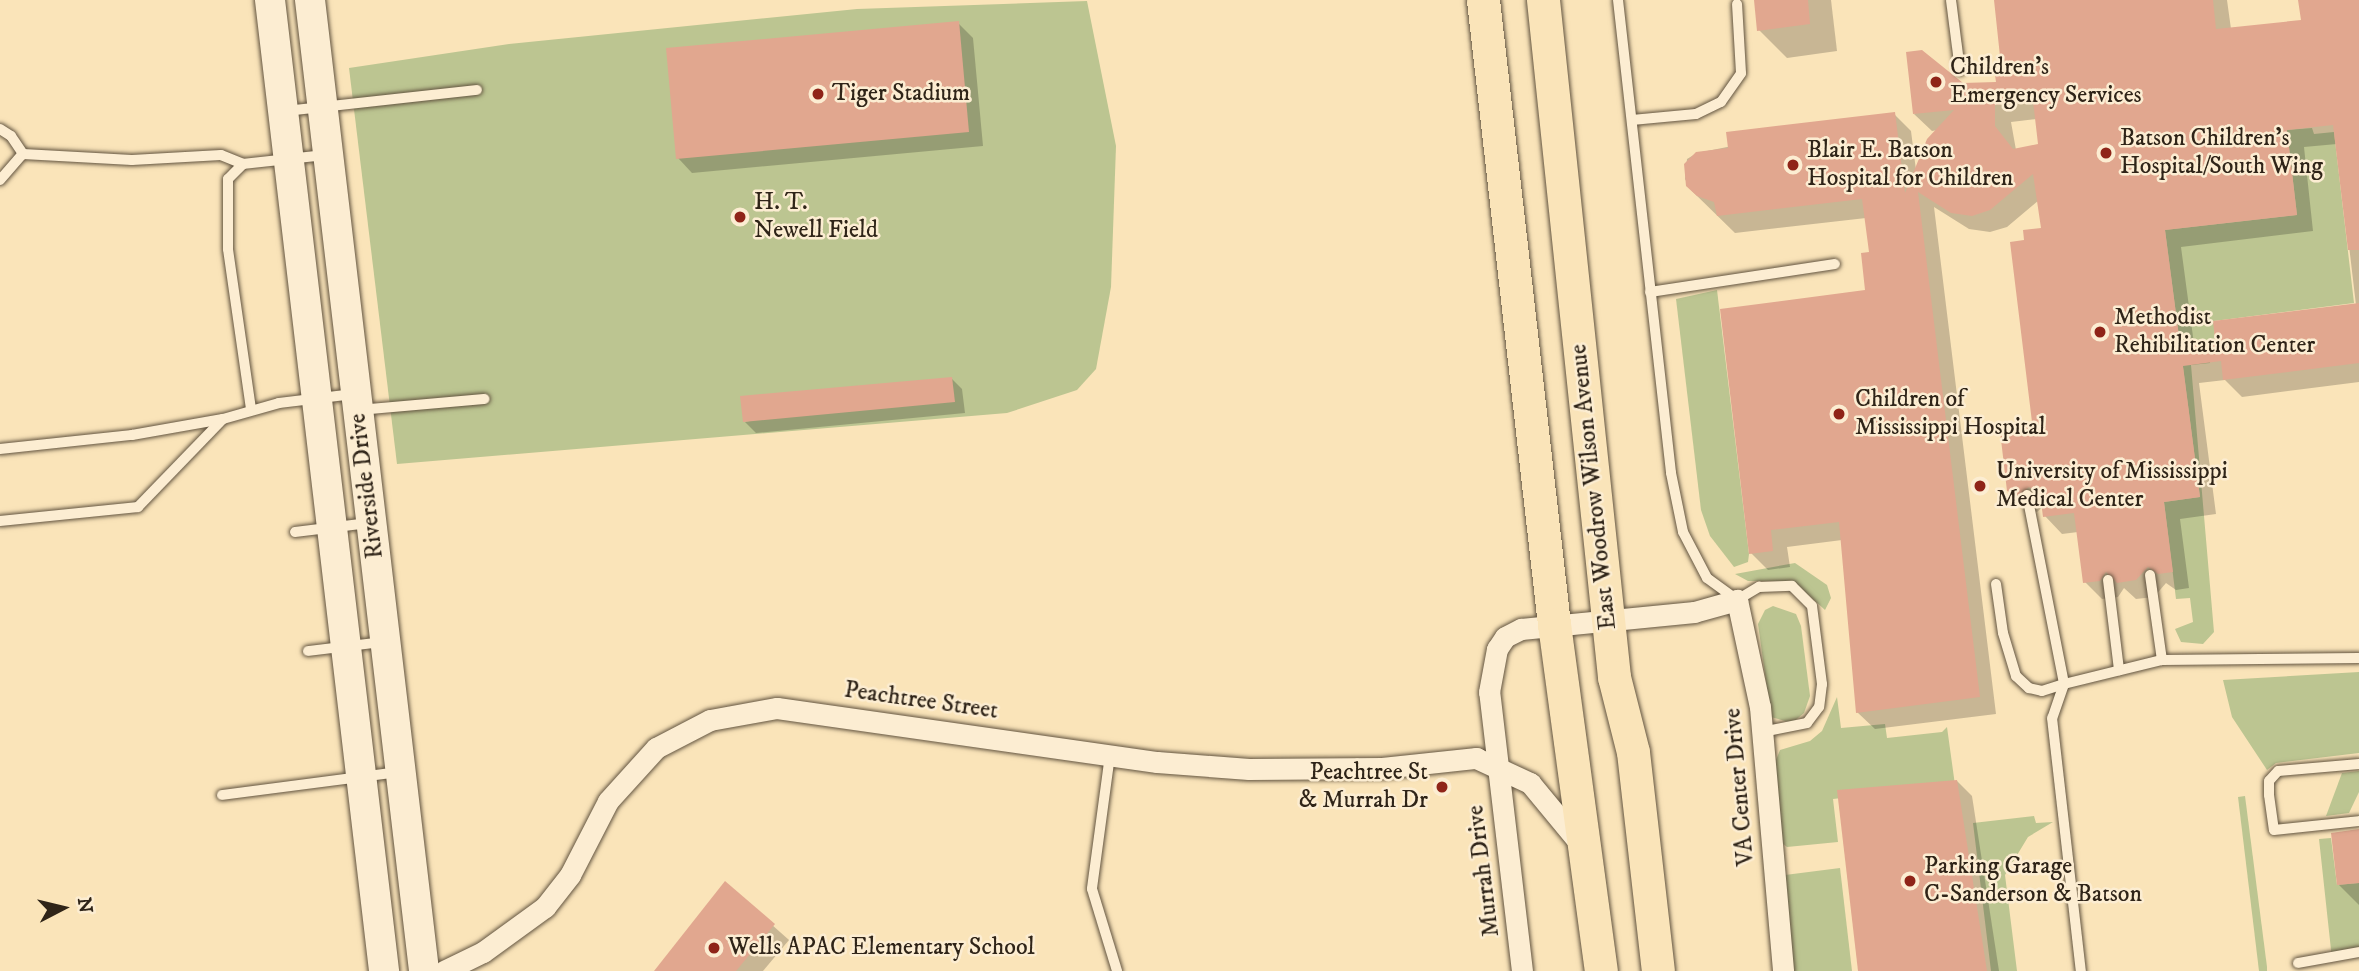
<!DOCTYPE html>
<html>
<head>
<meta charset="utf-8">
<style>
  body { margin:0 }
  #map { position:relative; width:2359px; height:971px; overflow:hidden; background:#fae4b9; font-family:"IM FELL DW Pica",serif }
  div>[style] { position:absolute }
  [style*='--x'] { left:calc(var(--x)*1px); top:calc(var(--y)*1px); width:calc(var(--w)*1px); rotate:calc(var(--a)*1deg) }
  .green>* { inset:0; background:#bcc591 }
  .shadow>* { inset:0; background:#0003 }
  .building>* { inset:0; background:#e1a78f }
  .roads { filter:drop-shadow(0 0 2px #625440) drop-shadow(0 0 2px #625440) }
  .lane>* { height:10px; margin:-5px; padding:0 5px; transform-origin:5px; border-radius:5px; background:#fcedd2 }
  .street>* { height:21px; margin:-10.5px; padding:0 10.5px; transform-origin:10.5px; border-radius:10.5px; background:#fcedd2 }
  .secondary>* { height:30px; margin:-15px; padding:0 15px; transform-origin:15px; border-radius:15px; background:#fcedd2 }
  .primary>* { height:33px; margin:-16.5px; padding:0 16.5px; transform-origin:16.5px; border-radius:16.5px; background:#fae4b9 }
  .dots>* { width:19px; height:19px; translate:-50% -50%; box-sizing:border-box; border:4px solid #fcedd2; border-radius:50% }
  span { translate:-50% -50%; white-space:nowrap; text-align:center; line-height:1.15; -webkit-text-stroke:5px #fcedd2; paint-order:stroke }
  .poi-label { font-size:24px; color:#2f2418 }
  .left { translate:0 -50%; text-align:left }
  .right { translate:-100% -50%; text-align:right }
  .street-label { font-size:24px; color:#2f2418 }
  .north { position:absolute; left:28px; top:873px; width:70px; height:70px; -webkit-text-stroke:5px #fcedd2; paint-order:stroke; rotate:83deg; font-size:19px; font-weight:700; line-height:28px; text-align:center; color:#2f2418 }
  .north::after { content:''; display:block; margin:auto; width:24px; height:32px; background:#2f2418; clip-path:polygon(50% 0,100% 100%,50% 72%,0 100%) }
</style>
</head>
<body>
<div id="map">
  <div class="green">
    <i style="clip-path:polygon(1087px 1px,1116px 146px,1111px 287px,1096px 369px,1077px 390px,1007px 413px,397px 464px,349px 68px,509px 44px,857px 9px)"></i>
    <i style="clip-path:polygon(2312px 128px,2314px 134px,2334px 132px,2354px 303px,2214px 321px,2215px 340px,2207px 341px,2210px 363px,2191px 365px,2214px 632px,2203px 644px,2181px 642px,2175px 629px,2193px 622px,2190px 598px,2176px 599px,2164px 502px,2200px 497px,2165px 230px,2297px 215px,2287px 130px)"></i>
    <i style="clip-path:polygon(1717px 290px,1749px 554px,1748px 562px,1734px 567px,1710px 536px,1701px 510px,1676px 299px)"></i>
    <i style="clip-path:polygon(1795px 563px,1827px 585px,1831px 598px,1825px 610px,1793px 581px,1748px 581px,1735px 574px)"></i>
    <i style="clip-path:polygon(1773px 606px,1796px 614px,1801px 626px,1810px 696px,1804px 713px,1792px 723px,1771px 717px,1758px 624px,1765px 610px)"></i>
    <i style="clip-path:polygon(2359px 672px,2359px 753px,2276px 763px,2267px 770px,2232px 717px,2223px 680px)"></i>
    <i style="clip-path:polygon(1837px 697px,1841px 728px,1885px 724px,1887px 738px,1942px 732px,1947px 727px,1955px 785px,1833px 799px,1838px 842px,1787px 847px,1774px 836px,1776px 760px,1780px 750px,1810px 741px,1822px 731px)"></i>
    <i style="clip-path:polygon(2359px 771px,2359px 792px,2349px 813px,2326px 816px,2342px 773px)"></i>
    <i style="clip-path:polygon(2245px 796px,2267px 967px,2267px 971px,2259px 971px,2238px 797px)"></i>
    <i style="clip-path:polygon(2034px 816px,2036px 823px,2053px 822px,2028px 837px,2005px 875px,2017px 971px,1991px 971px,1973px 823px)"></i>
    <i style="clip-path:polygon(2331px 838px,2337px 885px,2359px 883px,2359px 957px,2332px 959px,2319px 839px)"></i>
    <i style="clip-path:polygon(1840px 868px,1852px 971px,1789px 971px,1785px 875px)"></i>
  </div>
  <div class="shadow">
    <i style="clip-path:polygon(1755px 0,1831px 0,1837px 51px,1787px 58px,1759px 30px)"></i>
    <i style="clip-path:polygon(evenodd,1995px 0,2227px 0,2231px 29px,2302px 21px,2300px 0,2359px 0,2359px 382px,2242px 397px,2225px 380px,2199px 383px,2216px 514px,2180px 519px,2189px 588px,2176px 590px,2166px 583px,2154px 597px,2136px 599px,2124px 588px,2118px 597px,2102px 599px,2085px 582px,2078px 532px,2062px 534px,2045px 516px,2044px 506px,2037px 512px,2027px 508px,2009px 490px,2034px 423px,2026px 242px,2043px 230px,2039px 200px,2007px 227px,1990px 232px,1969px 229px,1934px 207px,1996px 714px,1875px 729px,1857px 712px,1842px 540px,1787px 547px,1790px 567px,1768px 570px,1751px 553px,1867px 291px,1871px 254px,1866px 218px,1735px 233px,1692px 191px,1685px 179px,1687px 159px,1697px 153px,1894px 114px,1911px 131px,1916px 170px,1938px 130px,1932px 131px,1914px 114px,1962px 85px,1998px 83px,2004px 76px,1995px 0,2037px 119px,2040px 146px,2016px 150px,2011px 122px,2037px 119px,1995px 0,2337px 144px,2356px 305px,2194px 344px,2181px 247px,2313px 231px,2304px 147px,2337px 144px)"></i>
    <i style="clip-path:polygon(958px 23px,973px 38px,983px 146px,692px 173px,678px 158px)"></i>
    <i style="clip-path:polygon(951px 378px,962px 389px,965px 413px,756px 433px,745px 422px)"></i>
    <i style="clip-path:polygon(1957px 781px,1972px 796px,1999px 971px,1859px 971px)"></i>
    <i style="clip-path:polygon(2359px 831px,2359px 905px,2338px 884px)"></i>
    <i style="clip-path:polygon(725px 883px,789px 940px,763px 971px,656px 971px)"></i>
  </div>
  <div class="building">
    <i style="clip-path:polygon(1754px 0,1808px 0,1810px 24px,1757px 31px)"></i>
    <i style="clip-path:polygon(evenodd,1994px 0,2213px 0,2216px 29px,2301px 20px,2298px 0,2359px 0,2359px 250px,2348px 250px,2333px 125px,2287px 130px,2297px 215px,2165px 230px,2180px 344px,2215px 340px,2213px 321px,2359px 303px,2359px 363px,2223px 380px,2221px 361px,2183px 366px,2200px 497px,2164px 502px,2173px 572px,2158px 574px,2148px 567px,2136px 580px,2117px 583px,2106px 572px,2100px 581px,2083px 583px,2074px 513px,2043px 517px,2040px 494px,2029px 487px,2019px 496px,2007px 491px,2000px 431px,2006px 430px,2005px 425px,2032px 422px,2010px 242px,2024px 240px,2023px 230px,2041px 228px,2033px 174px,1990px 210px,1972px 216px,1951px 213px,1918px 192px,1980px 697px,1856px 713px,1839px 522px,1771px 530px,1773px 551px,1749px 554px,1720px 309px,1865px 290px,1861px 253px,1869px 252px,1862px 199px,1717px 216px,1714px 202px,1697px 196px,1686px 186px,1684px 164px,1696px 152px,1728px 148px,1726px 132px,1895px 112px,1905px 193px,1927px 139px,1954px 110px,1913px 114px,1906px 52px,1922px 50px,1963px 83px,1996px 82px,1995px 75px,2002px 75px,1994px 0,2033px 101px,2038px 144px,2013px 149px,1995px 126px,1995px 105px,2033px 101px)"></i>
    <i style="clip-path:polygon(959px 21px,969px 132px,676px 159px,666px 48px)"></i>
    <i style="clip-path:polygon(952px 377px,955px 402px,743px 422px,740px 396px)"></i>
    <i style="clip-path:polygon(1957px 780px,1987px 971px,1858px 971px,1837px 790px)"></i>
    <i style="clip-path:polygon(2359px 829px,2359px 883px,2337px 885px,2331px 833px)"></i>
    <i style="clip-path:polygon(725px 881px,775px 924px,736px 971px,654px 971px)"></i>
  </div>
  <div class="roads">
    <div class="lane">
      <i style="--x:1618;--y:0;--w:476;--a:83.6"></i>
      <i style="--x:1671;--y:473;--w:60;--a:78.5"></i>
      <i style="--x:1683;--y:532;--w:52;--a:62.4"></i>
      <i style="--x:1707;--y:578;--w:37;--a:36"></i>
      <i style="--x:1737;--y:600;--w:26;--a:-31"></i>
      <i style="--x:1759;--y:587;--w:33;--a:-2"></i>
      <i style="--x:1792;--y:586;--w:28;--a:45"></i>
      <i style="--x:1812;--y:606;--w:79;--a:82.7"></i>
      <i style="--x:1822;--y:684;--w:23;--a:97"></i>
      <i style="--x:1819;--y:707;--w:20;--a:127"></i>
      <i style="--x:1807;--y:723;--w:46;--a:168.7"></i>
      <i style="--x:1951;--y:0;--w:71;--a:82.7"></i>
      <i style="--x:286;--y:111;--w:192;--a:-6.3"></i>
      <i style="--x:1632;--y:120;--w:64;--a:-5.4"></i>
      <i style="--x:1696;--y:114;--w:28;--a:-26"></i>
      <i style="--x:1721;--y:102;--w:35;--a:-55"></i>
      <i style="--x:1741;--y:73;--w:69;--a:-93.3"></i>
      <i style="--x:0;--y:129;--w:13;--a:32"></i>
      <i style="--x:11;--y:136;--w:22;--a:56"></i>
      <i style="--x:23;--y:154;--w:109;--a:3.2"></i>
      <i style="--x:132;--y:160;--w:89;--a:-3.2"></i>
      <i style="--x:221;--y:155;--w:24;--a:22"></i>
      <i style="--x:0;--y:180;--w:35;--a:-49"></i>
      <i style="--x:1650;--y:292;--w:187;--a:-8.6"></i>
      <i style="--x:251;--y:409;--w:162;--a:-98.2"></i>
      <i style="--x:228;--y:249;--w:70;--a:-90"></i>
      <i style="--x:228;--y:179;--w:21;--a:-45"></i>
      <i style="--x:243;--y:164;--w:82;--a:-6.3"></i>
      <i style="--x:358;--y:410;--w:127;--a:-5"></i>
      <i style="--x:0;--y:449;--w:133;--a:-6.1"></i>
      <i style="--x:132;--y:435;--w:92;--a:-10"></i>
      <i style="--x:223;--y:419;--w:58;--a:-15.9"></i>
      <i style="--x:279;--y:403;--w:75;--a:-6.9"></i>
      <i style="--x:2027;--y:495;--w:193;--a:78.9"></i>
      <i style="--x:2064;--y:684;--w:101;--a:-13.8"></i>
      <i style="--x:2162;--y:660;--w:197;--a:-0.6"></i>
      <i style="--x:0;--y:521;--w:139;--a:-5.8"></i>
      <i style="--x:138;--y:507;--w:122;--a:-46"></i>
      <i style="--x:295;--y:532;--w:74;--a:-7"></i>
      <i style="--x:2150;--y:575;--w:86;--a:82"></i>
      <i style="--x:2108;--y:580;--w:91;--a:83"></i>
      <i style="--x:1996;--y:584;--w:49;--a:81.9"></i>
      <i style="--x:2003;--y:633;--w:45;--a:73.2"></i>
      <i style="--x:2016;--y:676;--w:18;--a:43"></i>
      <i style="--x:2029;--y:688;--w:13;--a:13"></i>
      <i style="--x:2042;--y:691;--w:23;--a:-18"></i>
      <i style="--x:308;--y:651;--w:75;--a:-6.9"></i>
      <i style="--x:2064;--y:684;--w:36;--a:109"></i>
      <i style="--x:2052;--y:718;--w:255;--a:83.5"></i>
      <i style="--x:1110;--y:755;--w:135;--a:97.7"></i>
      <i style="--x:1092;--y:889;--w:86;--a:73"></i>
      <i style="--x:2359;--y:764;--w:81;--a:175.1"></i>
      <i style="--x:2278;--y:771;--w:13;--a:132"></i>
      <i style="--x:2269;--y:781;--w:14;--a:90"></i>
      <i style="--x:2269;--y:795;--w:35;--a:82"></i>
      <i style="--x:2274;--y:830;--w:85;--a:-6"></i>
      <i style="--x:222;--y:795;--w:177;--a:-7.4"></i>
      <i style="--x:2298;--y:963;--w:62;--a:-10.2"></i>
    </div>
    <div class="street">
      <i style="--x:444;--y:971;--w:43;--a:-26"></i>
      <i style="--x:483;--y:952;--w:77;--a:-36"></i>
      <i style="--x:545;--y:907;--w:41;--a:-52"></i>
      <i style="--x:570;--y:875;--w:83;--a:-62.8"></i>
      <i style="--x:608;--y:801;--w:72;--a:-47.8"></i>
      <i style="--x:656;--y:748;--w:61;--a:-27.4"></i>
      <i style="--x:710;--y:720;--w:68;--a:-10.2"></i>
      <i style="--x:777;--y:708;--w:384;--a:8.1"></i>
      <i style="--x:1157;--y:762;--w:92;--a:4.4"></i>
      <i style="--x:1249;--y:769;--w:133;--a:-0.4"></i>
      <i style="--x:1382;--y:768;--w:95;--a:-6.1"></i>
      <i style="--x:1476;--y:758;--w:60;--a:24.8"></i>
      <i style="--x:1530;--y:783;--w:83;--a:50.4"></i>
      <i style="--x:1522;--y:971;--w:281;--a:-96.7"></i>
      <i style="--x:1489;--y:692;--w:44;--a:-79.5"></i>
      <i style="--x:1497;--y:649;--w:14;--a:-56"></i>
      <i style="--x:1505;--y:637;--w:18;--a:-27"></i>
      <i style="--x:1521;--y:629;--w:174;--a:-5.6"></i>
      <i style="--x:1694;--y:612;--w:45;--a:-15.6"></i>
      <i style="--x:1737;--y:600;--w:109;--a:77.9"></i>
      <i style="--x:1760;--y:707;--w:265;--a:85"></i>
    </div>
    <div class="secondary">
      <i style="--x:270;--y:0;--w:978;--a:83.3"></i>
      <i style="--x:310;--y:0;--w:978;--a:83.3"></i>
    </div>
    <div class="primary">
      <i style="--x:1483;--y:0;--w:628;--a:83.51"></i>
      <i style="--x:1554;--y:624;--w:350;--a:82.3"></i>
      <i style="--x:1543;--y:0;--w:681;--a:84.01"></i>
      <i style="--x:1614;--y:677;--w:77;--a:75.8"></i>
      <i style="--x:1633;--y:752;--w:220;--a:83.5"></i>
    </div>
  </div>
  <div class="dots">
    <i style="left:1936px;top:82px;background:#8f2418"></i>
    <i style="left:818px;top:94px;background:#8f2418"></i>
    <i style="left:2106px;top:153px;background:#8f2418"></i>
    <i style="left:1793px;top:165px;background:#8f2418"></i>
    <i style="left:740px;top:217px;background:#8f2418"></i>
    <i style="left:2100px;top:332px;background:#8f2418"></i>
    <i style="left:1839px;top:414px;background:#8f2418"></i>
    <i style="left:1980px;top:486px;background:#8f2418"></i>
    <i style="left:1442px;top:787px;background:#8f2418"></i>
    <i style="left:1910px;top:881px;background:#8f2418"></i>
    <i style="left:714px;top:948px;background:#8f2418"></i>
  </div>
  <div class="poi-label">
    <span class="left" style="left:1950px;top:82px">Children's<br>Emergency Services</span>
    <span class="left" style="left:832px;top:94px">Tiger Stadium</span>
    <span class="left" style="left:2120px;top:153px">Batson Children's<br>Hospital/South Wing</span>
    <span class="left" style="left:1807px;top:165px">Blair E. Batson<br>Hospital for Children</span>
    <span class="left" style="left:754px;top:217px">H. T.<br>Newell Field</span>
    <span class="left" style="left:2114px;top:332px">Methodist<br>Rehibilitation Center</span>
    <span class="left" style="left:1855px;top:414px">Children of<br>Mississippi Hospital</span>
    <span class="left" style="left:1996px;top:486px">University of Mississippi<br>Medical Center</span>
    <span class="right" style="left:1428px;top:787px">Peachtree St<br>&amp; Murrah Dr</span>
    <span class="left" style="left:1924px;top:881px">Parking Garage<br>C-Sanderson &amp; Batson</span>
    <span class="left" style="left:728px;top:948px">Wells APAC Elementary School</span>
  </div>
  <div class="street-label">
    <span style="left:367px;top:486px;rotate:-97deg">Riverside Drive</span>
    <span style="left:1594px;top:487px;rotate:-96deg">East Woodrow Wilson Avenue</span>
    <span style="left:921px;top:701px;rotate:8deg">Peachtree Street</span>
    <span style="left:1740px;top:787px;rotate:-95deg">VA Center Drive</span>
    <span style="left:1484px;top:871px;rotate:-97deg">Murrah Drive</span>
  </div>
  <div class="north">N</div>
</div>
</body>
</html>
